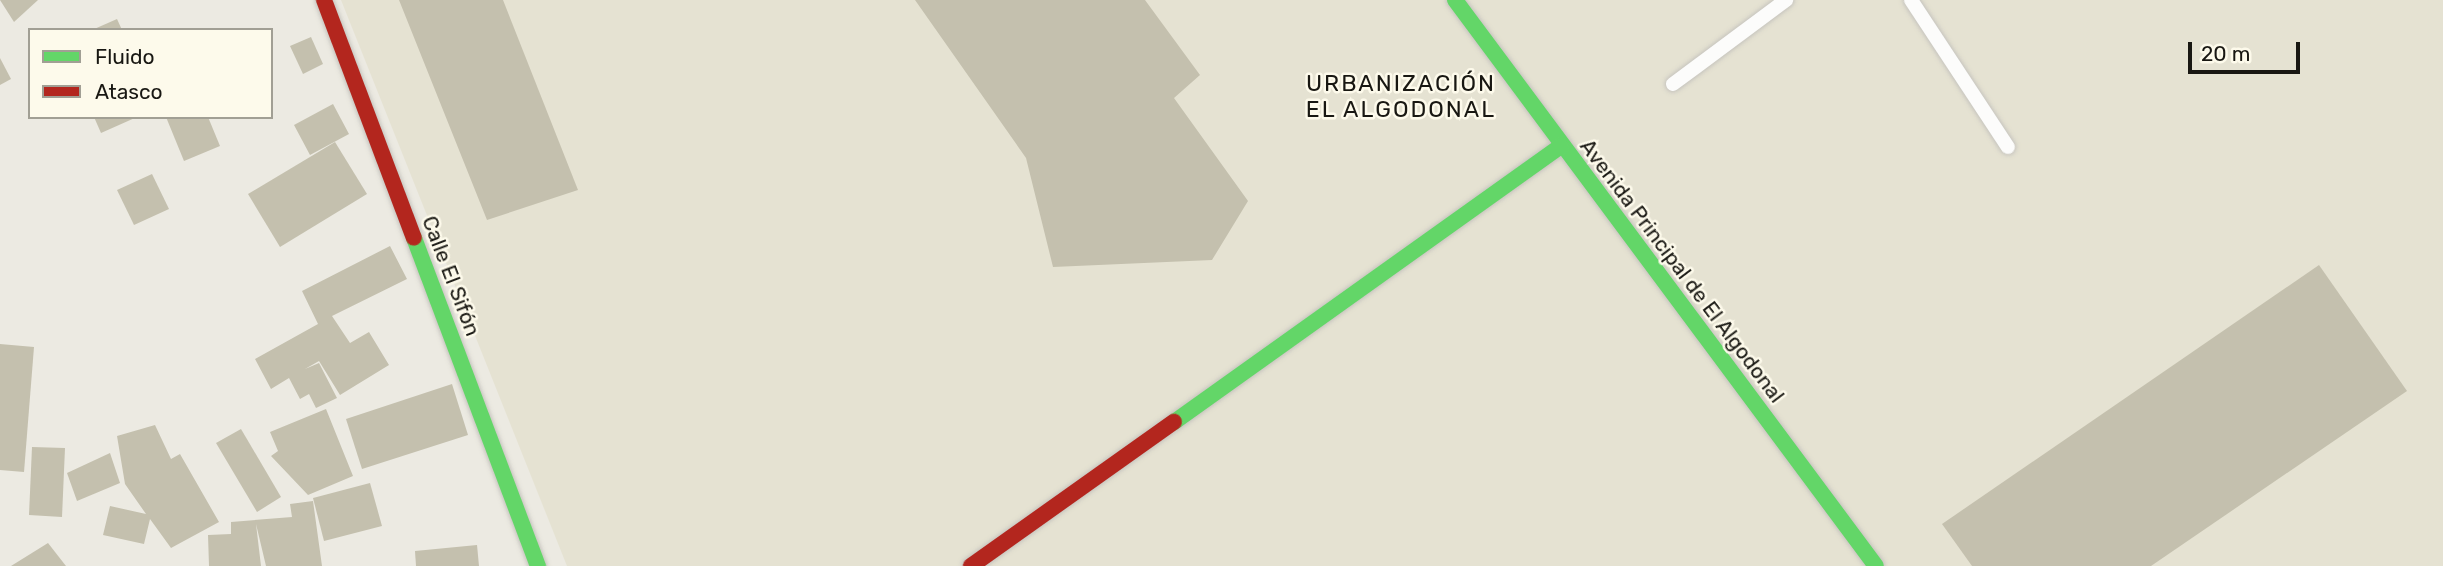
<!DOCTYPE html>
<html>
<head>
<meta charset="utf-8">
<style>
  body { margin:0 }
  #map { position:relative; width:2443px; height:566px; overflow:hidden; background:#eceae2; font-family:Rubik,sans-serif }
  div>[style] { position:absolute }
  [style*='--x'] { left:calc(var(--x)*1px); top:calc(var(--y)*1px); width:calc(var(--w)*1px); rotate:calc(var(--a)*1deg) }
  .built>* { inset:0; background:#e5e2d2 }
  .building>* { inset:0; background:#c4c0ae }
  .roads { filter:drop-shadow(0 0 2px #c6c4be) drop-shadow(0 0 2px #c6c4be) }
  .lane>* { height:14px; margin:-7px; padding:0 7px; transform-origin:7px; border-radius:7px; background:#fcfcfb }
  .fast>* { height:16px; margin:-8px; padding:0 8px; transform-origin:8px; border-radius:8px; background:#63d668 }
  .jam>* { height:16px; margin:-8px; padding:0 8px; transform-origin:8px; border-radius:8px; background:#b3261e }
  span { translate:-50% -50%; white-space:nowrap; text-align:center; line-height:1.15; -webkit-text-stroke:5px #fdfaeb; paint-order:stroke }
  .street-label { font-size:21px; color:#181712 }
  .neighbourhood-label { font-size:23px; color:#181712; letter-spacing:2px }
  .legend { position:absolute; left:28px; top:28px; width:245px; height:91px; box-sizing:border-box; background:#fdfaeb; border:2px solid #a19f94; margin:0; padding:9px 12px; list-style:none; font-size:21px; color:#181712 }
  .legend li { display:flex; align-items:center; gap:14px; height:35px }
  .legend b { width:35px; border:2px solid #a19f94 }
  .scale { position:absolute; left:2188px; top:42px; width:112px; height:32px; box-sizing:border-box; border:4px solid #181712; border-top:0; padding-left:9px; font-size:21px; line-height:24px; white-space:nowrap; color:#181712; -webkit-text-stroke:5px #fdfaeb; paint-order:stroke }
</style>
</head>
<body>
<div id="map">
  <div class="built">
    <i style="clip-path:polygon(341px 0,2443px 0,2443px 566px,567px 566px)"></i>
  </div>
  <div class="building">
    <i style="clip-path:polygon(0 0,38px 0,14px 22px)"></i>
    <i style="clip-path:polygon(399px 0,503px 0,578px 190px,487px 220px)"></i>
    <i style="clip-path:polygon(915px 0,1145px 0,1200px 75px,1174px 98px,1248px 201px,1212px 260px,1053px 267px,1026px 158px)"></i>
    <i style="clip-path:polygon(117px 19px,122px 30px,92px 30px)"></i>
    <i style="clip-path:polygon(311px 37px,323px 64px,303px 74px,290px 46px)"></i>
    <i style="clip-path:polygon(0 58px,11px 79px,0 85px)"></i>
    <i style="clip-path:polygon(333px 104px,349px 134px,310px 155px,294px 125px)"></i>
    <i style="clip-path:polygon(94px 117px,137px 117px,101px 133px)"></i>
    <i style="clip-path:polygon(166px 117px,208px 117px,220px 146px,184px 161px)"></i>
    <i style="clip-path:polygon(335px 142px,367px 194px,280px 247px,248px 194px)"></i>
    <i style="clip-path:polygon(152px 174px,169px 209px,134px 225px,117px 190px)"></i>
    <i style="clip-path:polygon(390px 246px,407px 279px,332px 316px,350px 343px,369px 332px,389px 365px,340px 395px,319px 361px,305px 369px,319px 363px,337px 398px,316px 408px,309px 394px,300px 399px,289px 378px,271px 389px,255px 359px,318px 324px,302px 291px)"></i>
    <i style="clip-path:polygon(2319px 265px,2407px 391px,2151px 566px,1972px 566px,1942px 524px)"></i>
    <i style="clip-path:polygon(0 344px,34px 347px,24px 472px,0 470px)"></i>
    <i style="clip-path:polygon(452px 384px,468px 435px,362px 469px,346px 419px)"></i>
    <i style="clip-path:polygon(326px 409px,353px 476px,308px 495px,271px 456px,278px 451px,270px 432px)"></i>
    <i style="clip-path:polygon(155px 425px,171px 459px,180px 454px,219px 522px,171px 548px,150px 519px,144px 544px,103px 535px,110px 506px,146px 514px,125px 484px,117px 436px)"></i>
    <i style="clip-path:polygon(241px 429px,281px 497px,257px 512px,216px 443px)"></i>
    <i style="clip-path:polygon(32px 447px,65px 448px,62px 517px,29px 515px)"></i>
    <i style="clip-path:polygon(110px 453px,120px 483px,77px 501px,67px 473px)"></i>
    <i style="clip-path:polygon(370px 483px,382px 526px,324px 541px,313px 498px)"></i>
    <i style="clip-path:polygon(313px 501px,322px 566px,266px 566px,256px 524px,261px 566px,209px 566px,208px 535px,231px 534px,231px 522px,292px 517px,290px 504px)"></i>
    <i style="clip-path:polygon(48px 543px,66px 566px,11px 566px)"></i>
    <i style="clip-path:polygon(477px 545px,479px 566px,416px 566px,415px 551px)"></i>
  </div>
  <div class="roads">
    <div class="lane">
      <i style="--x:1911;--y:0;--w:176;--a:56.6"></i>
      <i style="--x:1673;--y:84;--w:141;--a:-36.6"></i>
    </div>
    <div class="fast">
      <i style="--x:1455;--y:0;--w:705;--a:53.36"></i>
      <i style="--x:414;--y:238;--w:351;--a:69.3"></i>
      <i style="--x:1174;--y:422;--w:475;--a:-35.5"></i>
    </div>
    <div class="jam">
      <i style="--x:324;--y:0;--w:254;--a:69.3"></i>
      <i style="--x:971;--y:566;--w:249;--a:-35.4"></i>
    </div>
  </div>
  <div class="street-label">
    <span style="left:1682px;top:271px;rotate:53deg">Avenida Principal de El Algodonal</span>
    <span style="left:451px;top:276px;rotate:69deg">Calle El Sifón</span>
  </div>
  <div class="neighbourhood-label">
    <span style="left:1401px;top:96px">URBANIZACIÓN<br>EL ALGODONAL</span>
  </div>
  <ul class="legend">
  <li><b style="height:9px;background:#63d668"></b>Fluido</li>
  <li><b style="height:9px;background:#b3261e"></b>Atasco</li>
  </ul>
  <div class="scale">20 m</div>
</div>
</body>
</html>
